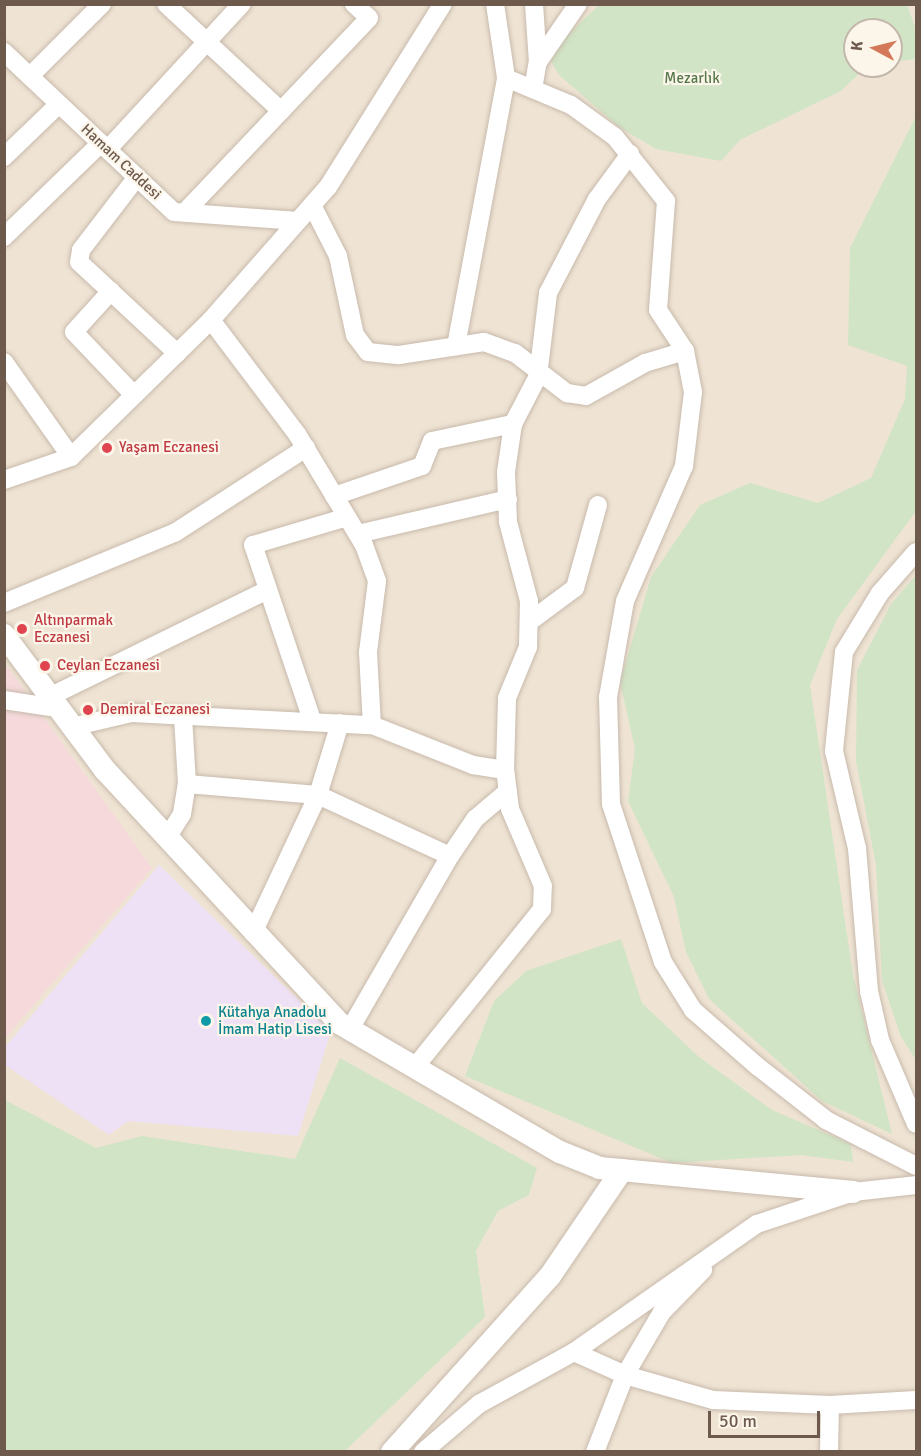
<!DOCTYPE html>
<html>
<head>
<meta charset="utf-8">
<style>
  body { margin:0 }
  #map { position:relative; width:921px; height:1456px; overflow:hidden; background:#f9f2e4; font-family:Signika,sans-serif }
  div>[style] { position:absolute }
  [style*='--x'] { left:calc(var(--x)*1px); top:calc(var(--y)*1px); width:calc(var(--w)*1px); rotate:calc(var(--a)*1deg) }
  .residential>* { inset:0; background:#efe4d4 }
  .education>* { inset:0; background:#eee1f5 }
  .medical>* { inset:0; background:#f5d9db }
  .green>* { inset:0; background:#d1e4c5 }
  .roads { filter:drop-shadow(0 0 2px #c8baac) drop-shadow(0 0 2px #c8baac) }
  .minor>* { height:18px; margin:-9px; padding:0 9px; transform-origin:9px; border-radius:9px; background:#fff }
  .tertiary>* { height:22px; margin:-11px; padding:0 11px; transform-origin:11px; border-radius:11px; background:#fff }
  .dots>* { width:16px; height:16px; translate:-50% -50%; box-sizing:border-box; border:3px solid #fcf6ea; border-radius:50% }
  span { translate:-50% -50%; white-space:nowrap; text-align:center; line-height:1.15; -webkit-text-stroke:4.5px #fcf6ea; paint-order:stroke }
  .park-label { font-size:15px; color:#56784a }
  .street-label { font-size:15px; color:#6e5a4d }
  .health-label { font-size:15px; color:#be3a42 }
  .left { translate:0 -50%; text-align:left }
  .culture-label { font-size:15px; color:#0d838f }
  .frame { position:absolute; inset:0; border:6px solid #6e5a4d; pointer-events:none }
  .north { position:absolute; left:843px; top:18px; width:60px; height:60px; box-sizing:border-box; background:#fcf6ea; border:2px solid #c3b8ab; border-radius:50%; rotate:277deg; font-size:16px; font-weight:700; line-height:24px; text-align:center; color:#6e5a4d }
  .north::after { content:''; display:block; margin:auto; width:21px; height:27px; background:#d37959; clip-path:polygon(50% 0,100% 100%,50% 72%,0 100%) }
  .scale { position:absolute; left:708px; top:1411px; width:112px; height:27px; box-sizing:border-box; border:3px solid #6e5a4d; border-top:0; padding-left:8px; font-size:18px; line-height:21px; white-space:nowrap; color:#6e5a4d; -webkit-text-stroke:4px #fcf6ea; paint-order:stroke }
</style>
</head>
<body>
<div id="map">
  <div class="residential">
    <i style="clip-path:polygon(evenodd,5px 5px,916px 5px,916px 1451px,5px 1451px,5px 5px,855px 30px,891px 30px,891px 66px,855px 66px,855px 30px)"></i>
  </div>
  <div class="education">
    <i style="clip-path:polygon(159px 865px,331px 1031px,298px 1136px,128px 1121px,109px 1135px,5px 1065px,5px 1047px)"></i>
  </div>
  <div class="medical">
    <i style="clip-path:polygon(4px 662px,152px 868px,5px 1038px,4px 1038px)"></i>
  </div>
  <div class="green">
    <i style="clip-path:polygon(599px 5px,907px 5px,916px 30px,916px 59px,891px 62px,891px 30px,855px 30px,855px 66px,867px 66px,841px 91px,740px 140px,721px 161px,656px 149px,619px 127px,559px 75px,551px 61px,557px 45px)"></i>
    <i style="clip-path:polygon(916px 116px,916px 511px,837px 619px,810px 685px,853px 975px,892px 1134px,822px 1101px,709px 999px,686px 952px,674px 897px,628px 801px,635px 749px,620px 682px,651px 577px,700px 505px,750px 483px,818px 503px,871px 478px,905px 399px,907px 366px,848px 345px,850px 248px)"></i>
    <i style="clip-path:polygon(916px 575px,916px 1060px,901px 1037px,882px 981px,876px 865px,856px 761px,857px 670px,891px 604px)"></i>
    <i style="clip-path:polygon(621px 939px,642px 1003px,699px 1057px,772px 1110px,851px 1144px,853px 1162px,801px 1155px,672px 1163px,465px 1076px,494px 1001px,526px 971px)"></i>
    <i style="clip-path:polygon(340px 1058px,537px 1168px,529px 1195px,498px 1211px,476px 1251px,485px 1317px,345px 1451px,5px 1451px,5px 1100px,96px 1148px,142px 1136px,295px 1159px)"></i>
  </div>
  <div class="roads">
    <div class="minor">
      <i style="--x:166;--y:4;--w:157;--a:42.9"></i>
      <i style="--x:495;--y:4;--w:75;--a:81.5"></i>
      <i style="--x:506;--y:78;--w:70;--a:22.6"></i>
      <i style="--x:571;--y:105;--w:54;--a:36"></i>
      <i style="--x:615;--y:137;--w:82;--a:51.4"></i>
      <i style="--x:666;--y:201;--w:109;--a:94.2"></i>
      <i style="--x:658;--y:310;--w:49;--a:56.6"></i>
      <i style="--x:685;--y:351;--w:42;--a:79"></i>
      <i style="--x:693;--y:392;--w:75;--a:96.9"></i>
      <i style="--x:684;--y:466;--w:147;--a:113.6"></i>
      <i style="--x:625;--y:601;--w:97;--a:100"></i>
      <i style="--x:608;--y:697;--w:107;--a:88.4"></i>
      <i style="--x:611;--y:804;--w:166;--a:71.8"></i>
      <i style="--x:663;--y:962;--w:57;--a:58"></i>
      <i style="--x:693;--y:1010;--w:85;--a:41.2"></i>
      <i style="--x:757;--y:1066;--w:88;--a:38"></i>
      <i style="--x:826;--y:1120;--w:101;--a:27.1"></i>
      <i style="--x:534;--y:4;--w:58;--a:86.1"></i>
      <i style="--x:4;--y:52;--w:233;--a:43.3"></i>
      <i style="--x:174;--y:212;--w:124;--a:4.2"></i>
      <i style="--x:30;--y:76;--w:102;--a:-45"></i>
      <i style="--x:533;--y:89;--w:27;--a:-80"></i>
      <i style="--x:538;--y:62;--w:70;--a:-55.4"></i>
      <i style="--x:108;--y:149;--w:197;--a:-47.3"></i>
      <i style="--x:4;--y:157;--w:76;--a:-43.9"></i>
      <i style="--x:137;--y:177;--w:92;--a:127.5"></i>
      <i style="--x:81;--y:250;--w:12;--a:99"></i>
      <i style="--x:79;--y:262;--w:134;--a:42.9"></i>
      <i style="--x:312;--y:205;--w:57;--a:63"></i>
      <i style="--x:338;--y:256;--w:81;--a:77.9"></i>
      <i style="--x:355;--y:335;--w:21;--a:53"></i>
      <i style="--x:368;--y:352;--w:31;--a:6"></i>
      <i style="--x:399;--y:355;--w:86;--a:-8.7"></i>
      <i style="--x:484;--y:342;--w:33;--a:20"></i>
      <i style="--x:515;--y:353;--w:66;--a:37.6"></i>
      <i style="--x:567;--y:393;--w:19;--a:9"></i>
      <i style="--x:586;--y:396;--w:68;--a:-29.2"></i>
      <i style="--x:645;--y:363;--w:42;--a:-16.7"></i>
      <i style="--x:185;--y:212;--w:267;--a:-46.5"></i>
      <i style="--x:369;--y:18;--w:21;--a:-137"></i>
      <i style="--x:4;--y:237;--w:135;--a:-44.1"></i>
      <i style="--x:111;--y:291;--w:55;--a:132.1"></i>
      <i style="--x:74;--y:332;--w:87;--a:46.4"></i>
      <i style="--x:211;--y:320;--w:143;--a:53"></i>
      <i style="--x:297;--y:434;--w:130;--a:58.9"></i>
      <i style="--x:364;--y:545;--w:38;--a:70"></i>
      <i style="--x:377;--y:581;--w:72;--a:97.2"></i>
      <i style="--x:368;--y:652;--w:73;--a:86.9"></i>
      <i style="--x:456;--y:346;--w:273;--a:-79.4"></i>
      <i style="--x:4;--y:362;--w:116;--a:54.8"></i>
      <i style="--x:4;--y:480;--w:71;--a:-18.9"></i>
      <i style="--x:71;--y:457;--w:196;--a:-44.4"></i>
      <i style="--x:211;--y:320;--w:177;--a:-48.7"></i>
      <i style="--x:328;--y:187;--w:216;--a:-57.9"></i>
      <i style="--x:334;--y:496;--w:93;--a:-18.8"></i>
      <i style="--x:422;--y:466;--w:27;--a:-68"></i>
      <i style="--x:432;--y:441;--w:83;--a:-11.9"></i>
      <i style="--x:358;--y:534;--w:154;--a:-13.1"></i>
      <i style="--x:916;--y:552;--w:55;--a:131.3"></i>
      <i style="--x:880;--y:593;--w:69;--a:121.4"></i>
      <i style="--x:844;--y:652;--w:100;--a:95.8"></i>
      <i style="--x:834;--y:751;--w:100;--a:76.7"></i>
      <i style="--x:857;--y:848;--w:144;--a:85.2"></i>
      <i style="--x:869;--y:991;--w:50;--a:77.3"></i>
      <i style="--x:880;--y:1040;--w:91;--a:66.8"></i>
      <i style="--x:4;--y:603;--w:186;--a:-22.4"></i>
      <i style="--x:176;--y:532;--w:155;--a:-32.9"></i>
      <i style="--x:529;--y:622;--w:57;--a:-36.5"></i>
      <i style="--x:575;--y:588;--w:86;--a:-74.5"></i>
      <i style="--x:49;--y:697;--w:243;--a:-26.1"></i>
      <i style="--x:4;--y:700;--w:54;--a:8.6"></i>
      <i style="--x:312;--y:720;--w:185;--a:-108.6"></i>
      <i style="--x:253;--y:545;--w:98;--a:-16.6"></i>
      <i style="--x:72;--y:727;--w:61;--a:-13.3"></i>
      <i style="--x:131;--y:713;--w:241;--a:2.9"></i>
      <i style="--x:372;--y:725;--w:109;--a:21.6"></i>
      <i style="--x:473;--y:765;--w:32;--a:9"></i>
      <i style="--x:187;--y:784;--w:131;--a:4.8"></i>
      <i style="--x:318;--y:795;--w:145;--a:24.8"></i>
      <i style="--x:167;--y:838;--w:28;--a:-58"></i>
      <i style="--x:182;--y:814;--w:30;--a:-81"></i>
      <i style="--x:187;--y:784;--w:67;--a:-93.4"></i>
      <i style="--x:253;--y:933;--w:153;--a:-64.8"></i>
      <i style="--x:318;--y:795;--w:75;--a:-73"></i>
      <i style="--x:350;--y:1029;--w:200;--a:-60"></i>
      <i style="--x:450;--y:856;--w:45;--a:-56"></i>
      <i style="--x:475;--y:819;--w:43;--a:-40.3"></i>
      <i style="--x:415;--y:1067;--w:203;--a:-51.2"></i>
      <i style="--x:542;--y:909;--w:23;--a:-88"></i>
      <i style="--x:543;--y:886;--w:84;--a:-113.2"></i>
      <i style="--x:510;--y:809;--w:39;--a:-97"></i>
      <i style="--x:505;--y:770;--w:72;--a:-88.4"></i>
      <i style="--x:507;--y:698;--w:55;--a:-67.6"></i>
      <i style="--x:528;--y:647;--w:46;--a:-88.8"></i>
      <i style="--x:529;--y:601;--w:82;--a:-104.9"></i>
      <i style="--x:508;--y:522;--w:50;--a:-92.3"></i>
      <i style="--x:506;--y:472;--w:49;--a:-81.7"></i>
      <i style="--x:513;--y:424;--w:54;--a:-62.5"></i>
      <i style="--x:538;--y:376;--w:84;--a:-83.1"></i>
      <i style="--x:548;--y:293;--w:106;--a:-62.5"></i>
      <i style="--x:597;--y:199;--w:56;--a:-53.7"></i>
      <i style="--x:574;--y:1352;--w:56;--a:24.3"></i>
      <i style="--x:625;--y:1375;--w:91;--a:15.9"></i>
      <i style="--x:713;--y:1400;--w:117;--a:2.4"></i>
      <i style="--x:830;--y:1405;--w:86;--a:-3.3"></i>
      <i style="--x:423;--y:1452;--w:74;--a:-40.6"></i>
      <i style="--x:479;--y:1404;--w:108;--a:-28.7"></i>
      <i style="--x:574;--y:1352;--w:223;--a:-35"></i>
      <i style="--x:757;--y:1224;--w:101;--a:-18.4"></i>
      <i style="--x:853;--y:1192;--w:63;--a:-6.3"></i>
      <i style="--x:595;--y:1452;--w:83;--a:-68.7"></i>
      <i style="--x:625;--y:1375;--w:73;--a:-59.6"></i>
      <i style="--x:662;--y:1312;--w:59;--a:-45.7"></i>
      <i style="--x:829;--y:1452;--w:47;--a:-88.8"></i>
    </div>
    <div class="tertiary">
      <i style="--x:4;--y:635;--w:169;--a:53.2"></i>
      <i style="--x:105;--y:770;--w:345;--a:47.2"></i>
      <i style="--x:339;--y:1023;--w:256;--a:30.3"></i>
      <i style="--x:560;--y:1152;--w:43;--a:21.8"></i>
      <i style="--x:600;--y:1168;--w:254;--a:5.4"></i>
      <i style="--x:392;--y:1452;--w:237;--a:-48.1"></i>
      <i style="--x:550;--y:1276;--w:128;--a:-55.8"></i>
    </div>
  </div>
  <div class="dots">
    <i style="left:107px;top:448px;background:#e0444e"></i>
    <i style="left:22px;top:629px;background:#e0444e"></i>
    <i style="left:45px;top:666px;background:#e0444e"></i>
    <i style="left:88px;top:710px;background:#e0444e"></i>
    <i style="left:206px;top:1021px;background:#0f9aa8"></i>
  </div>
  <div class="park-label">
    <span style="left:692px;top:79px">Mezarlık</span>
  </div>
  <div class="street-label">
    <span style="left:121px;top:162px;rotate:43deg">Hamam Caddesi</span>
  </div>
  <div class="health-label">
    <span class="left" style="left:119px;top:448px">Yaşam Eczanesi</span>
    <span class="left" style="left:34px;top:629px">Altınparmak<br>Eczanesi</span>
    <span class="left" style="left:57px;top:666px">Ceylan Eczanesi</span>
    <span class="left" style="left:100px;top:710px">Demiral Eczanesi</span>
  </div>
  <div class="culture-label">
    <span class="left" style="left:218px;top:1021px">Kütahya Anadolu<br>İmam Hatip Lisesi</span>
  </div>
  <div class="frame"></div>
  <div class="north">K</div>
  <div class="scale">50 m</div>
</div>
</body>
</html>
